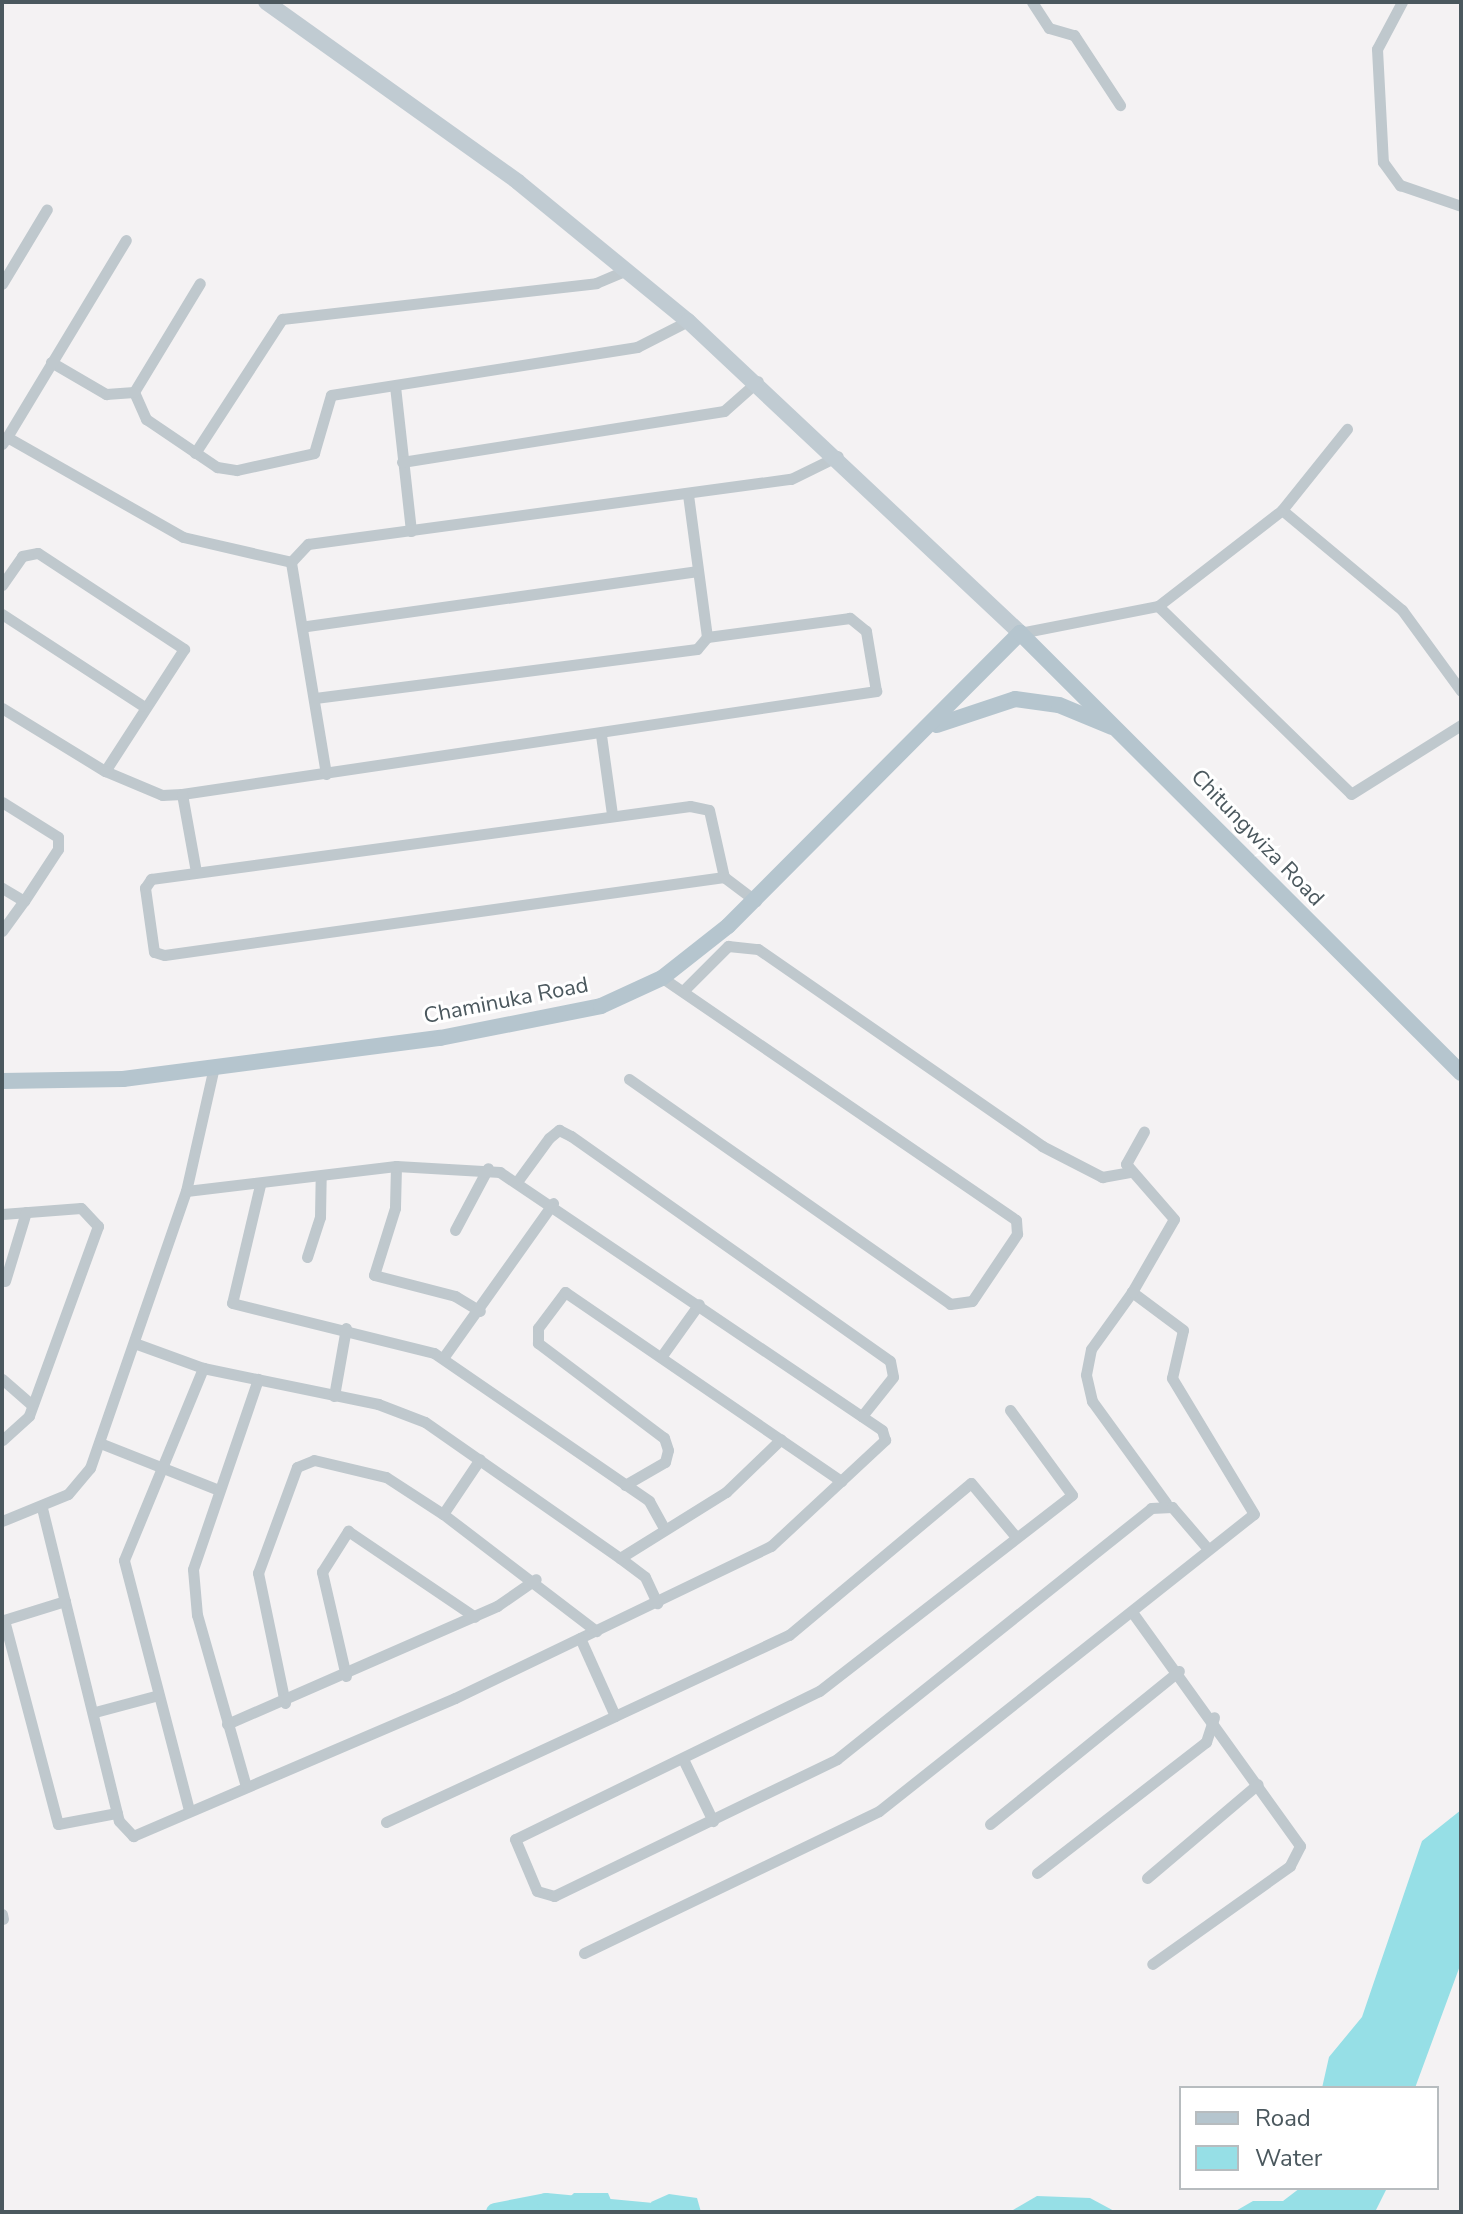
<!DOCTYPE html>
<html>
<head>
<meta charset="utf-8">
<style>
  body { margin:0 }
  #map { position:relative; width:1463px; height:2214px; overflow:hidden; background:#f4f2f3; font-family:"Nunito Sans",sans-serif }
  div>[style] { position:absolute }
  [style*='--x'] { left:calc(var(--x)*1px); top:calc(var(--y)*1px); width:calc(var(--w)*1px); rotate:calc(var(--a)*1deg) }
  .water>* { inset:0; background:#96dfe6 }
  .river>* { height:18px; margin:-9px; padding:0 9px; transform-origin:9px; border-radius:9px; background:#96dfe6 }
  .street>* { height:11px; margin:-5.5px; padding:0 5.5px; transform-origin:5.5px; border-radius:5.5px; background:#bfc8cd }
  .secondary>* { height:16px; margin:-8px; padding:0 8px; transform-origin:8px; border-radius:8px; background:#c0cbd2 }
  .primary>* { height:16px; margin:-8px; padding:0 8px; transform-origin:8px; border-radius:8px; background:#b5c5ce }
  span { translate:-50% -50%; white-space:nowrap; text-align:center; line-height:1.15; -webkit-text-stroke:6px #fff; paint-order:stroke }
  .street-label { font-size:22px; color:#4b585e }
  .frame { position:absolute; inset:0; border:4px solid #4b585e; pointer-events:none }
  .legend { position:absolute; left:1179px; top:2086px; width:260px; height:104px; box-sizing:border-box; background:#fff; border:2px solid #b7bcbf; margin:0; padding:10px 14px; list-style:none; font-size:24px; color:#4b585e }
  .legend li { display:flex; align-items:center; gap:16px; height:40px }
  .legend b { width:40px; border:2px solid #b7bcbf }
</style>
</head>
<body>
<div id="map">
  <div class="water">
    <i style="clip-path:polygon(1461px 1810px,1461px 1963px,1415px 2088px,1322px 2088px,1329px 2057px,1362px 2017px,1422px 1841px)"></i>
    <i style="clip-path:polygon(1300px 2188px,1387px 2188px,1375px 2212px,1234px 2212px,1253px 2201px,1283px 2201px)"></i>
    <i style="clip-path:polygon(574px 2193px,608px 2193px,616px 2212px,560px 2206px)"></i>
    <i style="clip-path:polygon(669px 2194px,697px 2198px,701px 2212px,654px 2212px,651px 2202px)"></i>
    <i style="clip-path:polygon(1037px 2196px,1090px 2198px,1116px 2212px,1013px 2210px)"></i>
  </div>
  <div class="river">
    <i style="--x:495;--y:2212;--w:52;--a:-11.1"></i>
    <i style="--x:546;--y:2202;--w:107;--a:5.3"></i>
  </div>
  <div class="street">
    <i style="--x:1032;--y:2;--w:31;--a:57"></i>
    <i style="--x:1049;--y:28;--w:26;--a:16"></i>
    <i style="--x:1074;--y:35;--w:84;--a:56.7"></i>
    <i style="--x:1402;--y:2;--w:53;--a:118"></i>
    <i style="--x:1377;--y:49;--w:113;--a:87"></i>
    <i style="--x:1383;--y:162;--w:29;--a:54"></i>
    <i style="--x:1400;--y:185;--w:65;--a:19"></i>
    <i style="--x:2;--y:284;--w:87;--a:-59"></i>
    <i style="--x:51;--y:362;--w:64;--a:30.2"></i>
    <i style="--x:106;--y:394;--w:28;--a:-4"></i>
    <i style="--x:134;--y:392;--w:30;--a:66"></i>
    <i style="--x:146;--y:419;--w:86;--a:34.1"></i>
    <i style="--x:217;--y:467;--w:20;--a:9"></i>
    <i style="--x:237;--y:470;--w:79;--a:-12.4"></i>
    <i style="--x:314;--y:453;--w:60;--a:-73.7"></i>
    <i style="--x:331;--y:395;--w:310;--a:-8.9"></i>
    <i style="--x:637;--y:347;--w:57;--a:-27"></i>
    <i style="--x:395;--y:386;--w:146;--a:83.7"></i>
    <i style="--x:134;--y:392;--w:127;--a:-58.8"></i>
    <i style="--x:7;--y:437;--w:230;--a:-58.9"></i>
    <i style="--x:2;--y:444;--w:9;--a:-54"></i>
    <i style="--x:7;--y:437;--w:202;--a:29.6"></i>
    <i style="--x:183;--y:537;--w:111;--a:13"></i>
    <i style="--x:195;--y:453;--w:160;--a:-57"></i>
    <i style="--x:282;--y:319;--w:316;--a:-6.5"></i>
    <i style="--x:596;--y:283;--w:33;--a:-23"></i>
    <i style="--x:402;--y:462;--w:326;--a:-9"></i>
    <i style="--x:724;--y:411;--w:45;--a:-41.4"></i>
    <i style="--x:1282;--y:510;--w:156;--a:39.8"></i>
    <i style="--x:1402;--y:610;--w:100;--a:53.9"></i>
    <i style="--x:2;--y:585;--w:35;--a:-55"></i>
    <i style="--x:22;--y:556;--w:16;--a:-11"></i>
    <i style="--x:38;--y:553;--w:175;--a:33.3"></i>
    <i style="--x:184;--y:649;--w:145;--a:122.9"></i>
    <i style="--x:1158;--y:606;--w:269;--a:44.2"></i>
    <i style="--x:1351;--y:794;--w:130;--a:-32.1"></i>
    <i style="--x:2;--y:614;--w:168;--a:33.1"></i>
    <i style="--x:307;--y:626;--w:393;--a:-8"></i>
    <i style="--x:1020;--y:633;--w:141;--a:-11.1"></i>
    <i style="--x:1158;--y:606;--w:157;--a:-37.7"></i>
    <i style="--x:1282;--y:510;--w:104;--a:-51.3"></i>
    <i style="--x:315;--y:698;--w:385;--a:-7.3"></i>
    <i style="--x:697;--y:649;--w:16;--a:-50"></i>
    <i style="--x:707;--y:637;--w:144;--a:-97.6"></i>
    <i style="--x:2;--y:708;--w:121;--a:31.5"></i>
    <i style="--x:105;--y:771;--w:62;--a:22.8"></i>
    <i style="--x:162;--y:795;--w:20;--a:-3"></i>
    <i style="--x:182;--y:794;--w:702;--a:-8.44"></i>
    <i style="--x:876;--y:691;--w:61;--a:-99.5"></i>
    <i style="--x:866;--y:631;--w:21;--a:-141"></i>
    <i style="--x:850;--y:618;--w:144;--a:172.4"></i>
    <i style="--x:601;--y:735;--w:80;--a:82.1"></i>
    <i style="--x:326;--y:774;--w:215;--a:-99.4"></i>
    <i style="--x:291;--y:562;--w:25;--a:-47"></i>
    <i style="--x:308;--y:544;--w:487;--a:-7.7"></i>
    <i style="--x:791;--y:479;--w:52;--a:-26.1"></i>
    <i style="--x:182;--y:794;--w:79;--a:79.8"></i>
    <i style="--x:2;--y:802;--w:66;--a:32"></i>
    <i style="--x:58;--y:837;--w:12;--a:90"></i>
    <i style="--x:58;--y:849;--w:62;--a:123.2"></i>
    <i style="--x:24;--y:901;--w:26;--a:-149"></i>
    <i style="--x:724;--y:877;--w:565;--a:172.07"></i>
    <i style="--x:164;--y:955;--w:10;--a:-163"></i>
    <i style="--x:154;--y:952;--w:65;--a:-98"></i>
    <i style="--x:145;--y:888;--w:11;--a:-56"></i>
    <i style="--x:151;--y:879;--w:544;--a:-7.71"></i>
    <i style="--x:690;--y:806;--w:19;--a:12"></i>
    <i style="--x:709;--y:810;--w:69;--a:77.4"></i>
    <i style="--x:724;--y:877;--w:40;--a:37"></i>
    <i style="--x:2;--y:931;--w:37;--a:-54"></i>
    <i style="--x:683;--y:991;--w:64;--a:-45"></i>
    <i style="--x:728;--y:946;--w:30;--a:6"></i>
    <i style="--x:758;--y:949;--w:346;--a:34.7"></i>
    <i style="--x:1042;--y:1146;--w:68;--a:27.3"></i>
    <i style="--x:1102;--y:1177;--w:28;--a:-10"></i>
    <i style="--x:629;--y:1079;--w:392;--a:35"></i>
    <i style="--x:950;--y:1304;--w:22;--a:-8"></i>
    <i style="--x:972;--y:1301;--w:81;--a:-56.1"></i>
    <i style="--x:1017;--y:1234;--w:14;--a:-94"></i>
    <i style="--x:1016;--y:1220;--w:429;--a:-145.6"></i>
    <i style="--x:396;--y:1166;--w:42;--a:91.4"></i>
    <i style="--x:395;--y:1208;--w:70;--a:107.4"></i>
    <i style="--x:374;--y:1275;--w:84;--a:14.5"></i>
    <i style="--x:455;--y:1296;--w:29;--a:31"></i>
    <i style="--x:519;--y:1179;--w:51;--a:-53.8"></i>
    <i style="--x:549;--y:1138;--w:13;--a:-39"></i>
    <i style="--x:559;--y:1130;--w:13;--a:27"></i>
    <i style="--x:571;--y:1136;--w:390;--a:35.2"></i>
    <i style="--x:890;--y:1361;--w:16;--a:79"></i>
    <i style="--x:893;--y:1377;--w:50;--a:128.5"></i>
    <i style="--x:260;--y:1185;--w:121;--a:103.3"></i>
    <i style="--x:232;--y:1303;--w:208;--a:13.9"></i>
    <i style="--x:434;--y:1353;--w:261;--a:34.5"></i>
    <i style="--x:649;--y:1501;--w:31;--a:61"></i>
    <i style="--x:2;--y:1214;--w:79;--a:-4.3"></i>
    <i style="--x:81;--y:1208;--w:25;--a:47"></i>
    <i style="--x:98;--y:1226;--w:202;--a:110"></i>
    <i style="--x:29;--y:1416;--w:36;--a:138"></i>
    <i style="--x:455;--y:1230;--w:70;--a:-62"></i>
    <i style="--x:307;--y:1257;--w:42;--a:-72"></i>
    <i style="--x:320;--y:1217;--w:39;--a:-89"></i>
    <i style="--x:5;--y:1281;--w:72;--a:-73.1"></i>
    <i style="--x:1132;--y:1292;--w:70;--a:125.7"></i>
    <i style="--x:1091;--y:1349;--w:26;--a:101"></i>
    <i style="--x:1086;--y:1375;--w:27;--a:77"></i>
    <i style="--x:1092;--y:1401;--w:126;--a:54"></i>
    <i style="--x:137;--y:1344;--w:70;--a:20"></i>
    <i style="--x:203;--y:1368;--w:179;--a:11.6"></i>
    <i style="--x:378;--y:1404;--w:50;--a:21"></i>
    <i style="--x:425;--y:1422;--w:238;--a:34.9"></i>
    <i style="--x:620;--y:1558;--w:31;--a:37"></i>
    <i style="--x:645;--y:1577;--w:29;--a:65"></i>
    <i style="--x:661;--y:1357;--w:65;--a:-54.4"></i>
    <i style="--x:443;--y:1358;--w:190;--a:-54.6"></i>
    <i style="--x:2;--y:1379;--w:40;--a:41"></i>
    <i style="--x:334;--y:1396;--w:69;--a:-80"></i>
    <i style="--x:1010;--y:1410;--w:105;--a:53.9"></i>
    <i style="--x:1072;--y:1495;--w:320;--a:142.2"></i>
    <i style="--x:819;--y:1691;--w:338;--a:154"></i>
    <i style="--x:515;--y:1839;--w:56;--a:67.1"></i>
    <i style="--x:537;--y:1891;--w:18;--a:16"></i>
    <i style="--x:554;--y:1896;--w:314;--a:-25.8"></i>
    <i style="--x:837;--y:1759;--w:402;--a:-38.6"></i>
    <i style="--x:1151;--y:1508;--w:21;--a:-3"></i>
    <i style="--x:1172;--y:1507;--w:55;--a:49.4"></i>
    <i style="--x:100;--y:1443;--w:128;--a:21.6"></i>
    <i style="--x:625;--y:1485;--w:46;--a:-29.9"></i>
    <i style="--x:665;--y:1462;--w:12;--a:-76"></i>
    <i style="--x:668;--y:1450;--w:13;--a:-108"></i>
    <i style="--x:664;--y:1438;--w:158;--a:-143"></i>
    <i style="--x:538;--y:1343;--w:15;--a:-90"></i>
    <i style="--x:538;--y:1328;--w:45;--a:-53.1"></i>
    <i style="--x:565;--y:1292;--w:335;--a:34.4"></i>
    <i style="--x:42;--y:1508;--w:322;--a:76.2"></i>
    <i style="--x:119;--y:1821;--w:21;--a:47"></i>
    <i style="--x:133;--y:1836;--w:350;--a:-23.2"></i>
    <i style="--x:455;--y:1698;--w:351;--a:-25.7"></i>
    <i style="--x:771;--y:1546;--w:156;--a:-42.9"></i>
    <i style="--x:885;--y:1440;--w:10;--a:-107"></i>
    <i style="--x:882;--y:1430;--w:461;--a:-146"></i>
    <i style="--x:500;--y:1172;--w:104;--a:-176.7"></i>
    <i style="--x:396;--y:1166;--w:211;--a:173.2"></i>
    <i style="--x:443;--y:1514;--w:193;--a:37.4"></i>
    <i style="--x:2;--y:1521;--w:71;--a:-22.2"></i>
    <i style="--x:68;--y:1494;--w:34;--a:-50"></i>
    <i style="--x:90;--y:1468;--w:293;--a:-70.9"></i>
    <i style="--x:186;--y:1191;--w:127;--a:-77.3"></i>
    <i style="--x:620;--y:1558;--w:125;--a:-31.9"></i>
    <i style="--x:726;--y:1492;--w:76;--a:-43.9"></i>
    <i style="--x:65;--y:1601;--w:64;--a:162.7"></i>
    <i style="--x:4;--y:1620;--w:211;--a:75.2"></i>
    <i style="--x:58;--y:1824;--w:60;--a:-10.6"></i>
    <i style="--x:1132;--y:1612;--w:288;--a:54.3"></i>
    <i style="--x:1300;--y:1846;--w:22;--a:117"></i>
    <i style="--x:1290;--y:1866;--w:169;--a:144.6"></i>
    <i style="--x:580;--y:1638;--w:85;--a:65.8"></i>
    <i style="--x:615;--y:1716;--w:192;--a:-25"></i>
    <i style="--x:789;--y:1635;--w:237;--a:-39.9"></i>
    <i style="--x:971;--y:1483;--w:70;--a:50.2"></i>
    <i style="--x:346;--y:1676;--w:107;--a:-103"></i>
    <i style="--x:322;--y:1572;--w:49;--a:-57.6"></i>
    <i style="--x:348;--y:1531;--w:153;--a:34.1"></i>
    <i style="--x:285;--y:1703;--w:133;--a:-101.7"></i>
    <i style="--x:258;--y:1573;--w:113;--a:-69.8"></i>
    <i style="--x:297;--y:1467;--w:18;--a:-22"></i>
    <i style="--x:314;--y:1460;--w:74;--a:13.3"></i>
    <i style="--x:386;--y:1477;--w:68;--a:33"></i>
    <i style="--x:443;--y:1514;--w:66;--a:-56.1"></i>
    <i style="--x:95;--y:1712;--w:62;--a:-14.9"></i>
    <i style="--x:227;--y:1724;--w:295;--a:-23.6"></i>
    <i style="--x:497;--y:1606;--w:47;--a:-34.7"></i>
    <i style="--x:683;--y:1759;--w:69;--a:64.2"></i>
    <i style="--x:245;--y:1783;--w:175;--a:-105.9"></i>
    <i style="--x:197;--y:1615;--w:46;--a:-95"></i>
    <i style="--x:193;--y:1569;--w:201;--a:-71.1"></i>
    <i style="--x:189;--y:1810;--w:258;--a:-104.6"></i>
    <i style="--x:124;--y:1560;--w:208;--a:-67.6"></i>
    <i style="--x:386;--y:1822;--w:252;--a:-24.8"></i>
    <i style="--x:990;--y:1824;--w:243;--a:-39"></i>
    <i style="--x:1037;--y:1873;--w:214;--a:-37.8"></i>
    <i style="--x:1206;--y:1742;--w:26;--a:-72"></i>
    <i style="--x:1147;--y:1878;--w:145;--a:-40.3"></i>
    <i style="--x:2;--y:1914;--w:5;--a:79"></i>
    <i style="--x:584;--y:1953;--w:327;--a:-25.7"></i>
    <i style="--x:879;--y:1811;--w:478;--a:-38.4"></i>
    <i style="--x:1254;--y:1514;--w:159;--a:-121.1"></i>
    <i style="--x:1172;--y:1378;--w:49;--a:-77.1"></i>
    <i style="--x:1183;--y:1330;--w:64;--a:-143.3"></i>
    <i style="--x:1132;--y:1292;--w:84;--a:-60.1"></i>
    <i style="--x:1174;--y:1219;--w:73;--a:-131.1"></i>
    <i style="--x:1126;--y:1164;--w:37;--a:-61"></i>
  </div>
  <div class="secondary">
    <i style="--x:266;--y:2;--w:310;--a:35.5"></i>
    <i style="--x:518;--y:182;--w:220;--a:39.3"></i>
    <i style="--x:688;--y:321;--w:456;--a:43.2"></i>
  </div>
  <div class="primary">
    <i style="--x:937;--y:725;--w:82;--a:-18.4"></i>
    <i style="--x:1015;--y:699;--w:44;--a:7.8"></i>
    <i style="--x:1059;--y:705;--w:57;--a:22.5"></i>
    <i style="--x:2;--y:1081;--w:121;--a:-0.9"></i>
    <i style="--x:123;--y:1079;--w:320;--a:-7.4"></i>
    <i style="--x:440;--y:1038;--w:164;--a:-11.2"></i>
    <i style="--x:601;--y:1006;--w:67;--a:-24.7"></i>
    <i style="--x:662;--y:978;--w:84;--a:-38.2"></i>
    <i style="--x:728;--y:926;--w:414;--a:-45.1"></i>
    <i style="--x:1020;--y:633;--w:623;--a:44.93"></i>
  </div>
  <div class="street-label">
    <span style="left:1257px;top:838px;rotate:46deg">Chitungwiza Road</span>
    <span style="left:506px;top:1001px;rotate:-11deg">Chaminuka Road</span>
  </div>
  <div class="frame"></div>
  <ul class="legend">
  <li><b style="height:10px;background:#b5c5ce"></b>Road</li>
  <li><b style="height:22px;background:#96dfe6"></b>Water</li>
  </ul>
</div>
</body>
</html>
